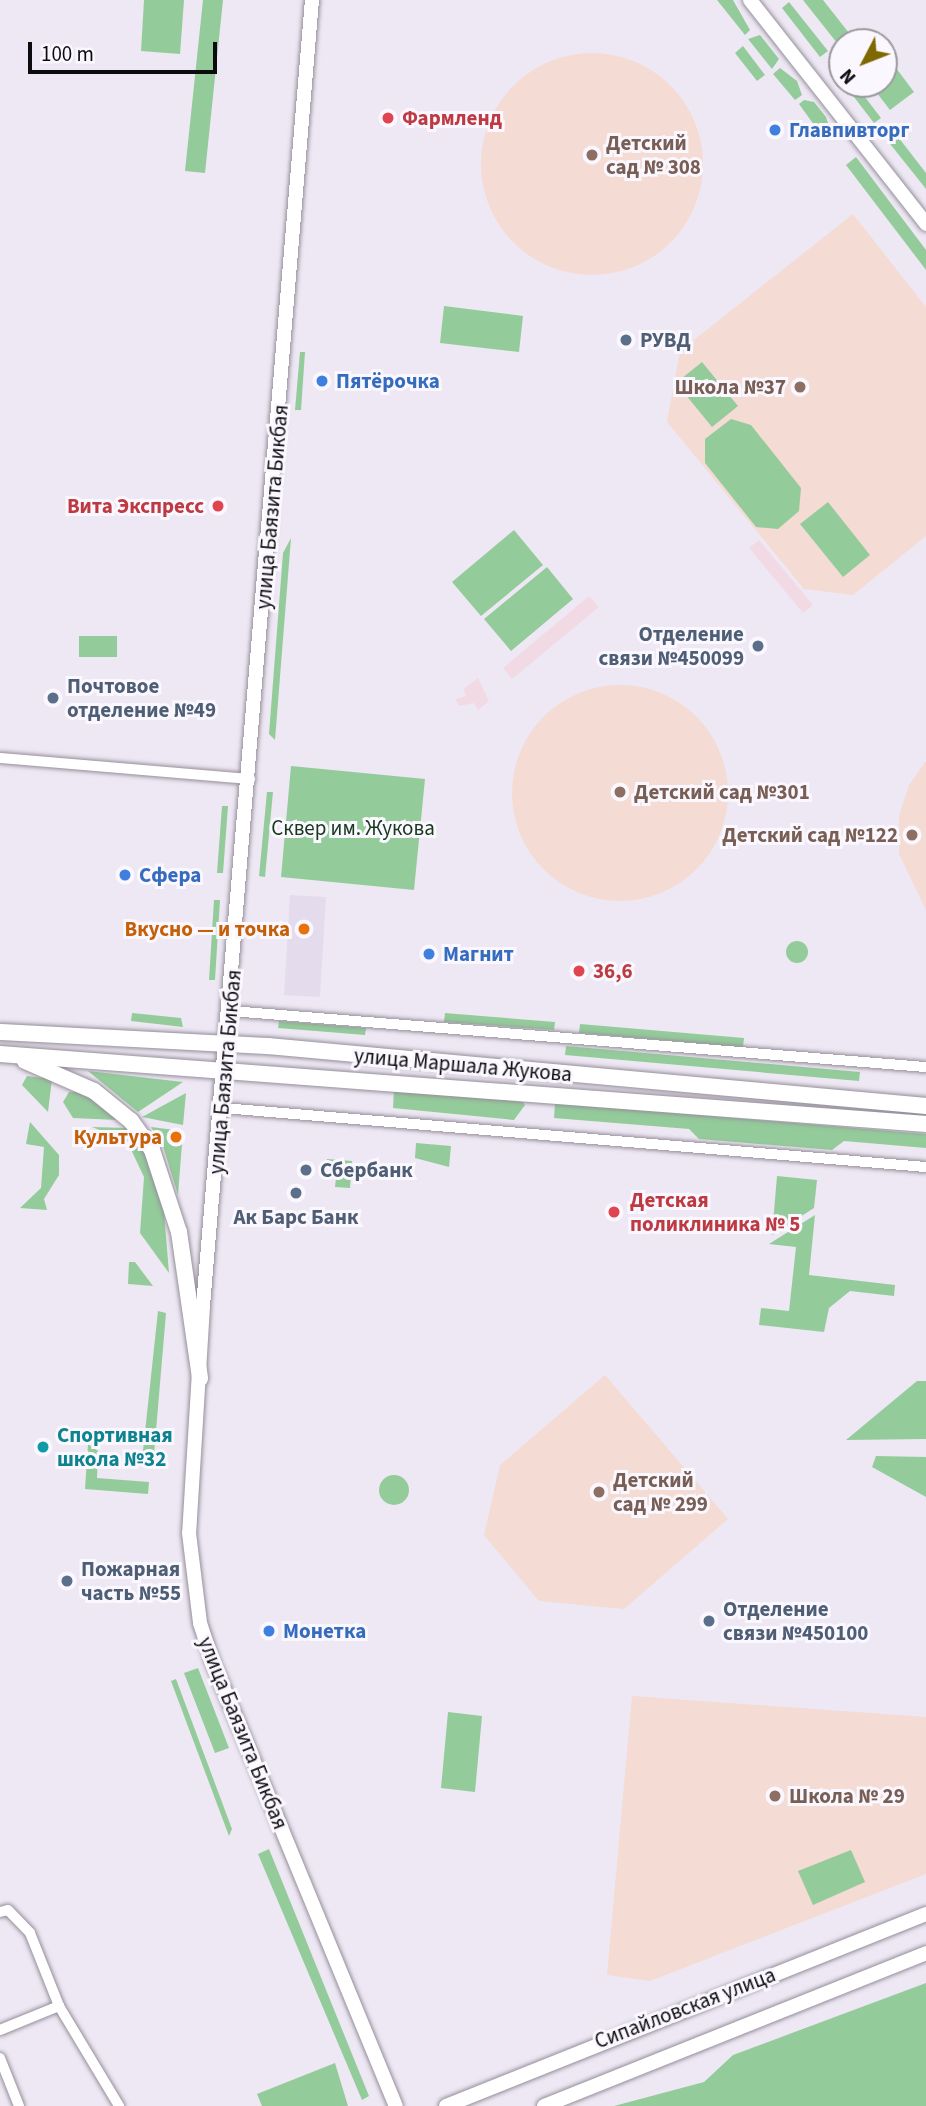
<!DOCTYPE html>
<html>
<head>
<meta charset="utf-8">
<style>
  body { margin:0 }
  #map { position:relative; width:926px; height:2106px; overflow:hidden; background:#eee8f4; font-family:"Source Sans 3",sans-serif }
  div>[style] { position:absolute }
  [style*='--x'] { left:calc(var(--x)*1px); top:calc(var(--y)*1px); width:calc(var(--w)*1px); rotate:calc(var(--a)*1deg) }
  .built>* { inset:0; background:#e4dbec }
  .industrial>* { inset:0; background:#f2dae5 }
  .education>* { inset:0; background:#f4dbd3 }
  .round { border-radius:50% }
  .green>* { inset:0; background:#94cb9b }
  .roads { filter:drop-shadow(0 0 2px #958f9a) drop-shadow(0 0 2px #958f9a) }
  .minor>* { height:10px; margin:-5px; padding:0 5px; transform-origin:5px; border-radius:5px; background:#fff }
  .secondary>* { height:14px; margin:-7px; padding:0 7px; transform-origin:7px; border-radius:7px; background:#fff }
  .primary>* { height:16px; margin:-8px; padding:0 8px; transform-origin:8px; border-radius:8px; background:#fff }
  .dots>* { width:19px; height:19px; translate:-50% -50%; box-sizing:border-box; border:4px solid #faf7fe; border-radius:50% }
  span { translate:-50% -50%; white-space:nowrap; text-align:center; line-height:1.15; -webkit-text-stroke:6px #faf7fe; paint-order:stroke }
  .health-label { font-size:21px; color:#be3a42; font-weight:700 }
  .left { translate:0 -50%; text-align:left }
  .right { translate:-100% -50%; text-align:right }
  .shop-label { font-size:21px; color:#366cbe; font-weight:700 }
  .education-label { font-size:21px; color:#785e54; font-weight:700 }
  .service-label { font-size:21px; color:#4e5e75; font-weight:700 }
  .street-label { font-size:21px; color:#0c0b0e }
  .park-label { font-size:21px; color:#16381c }
  .food-label { font-size:21px; color:#c56008; font-weight:700 }
  .culture-label { font-size:21px; color:#0d838f; font-weight:700 }
  .north { position:absolute; left:828px; top:28px; width:70px; height:70px; box-sizing:border-box; background:#faf7fe; border:2px solid #9b999e; border-radius:50%; rotate:228deg; font-size:19px; font-weight:700; line-height:28px; text-align:center; color:#0c0b0e }
  .north::after { content:''; display:block; margin:auto; width:24px; height:32px; background:#806800; clip-path:polygon(50% 0,100% 100%,50% 72%,0 100%) }
  .scale { position:absolute; left:28px; top:42px; width:189px; height:32px; box-sizing:border-box; border:4px solid #0c0b0e; border-top:0; padding-left:9px; font-size:21px; line-height:24px; white-space:nowrap; color:#0c0b0e; -webkit-text-stroke:5px #faf7fe; paint-order:stroke }
</style>
</head>
<body>
<div id="map">
  <div class="built">
    <i style="clip-path:polygon(290px 895px,326px 897px,320px 997px,284px 995px)"></i>
  </div>
  <div class="industrial">
    <i style="clip-path:polygon(759px 540px,813px 605px,803px 613px,749px 548px)"></i>
    <i style="clip-path:polygon(589px 596px,599px 607px,512px 679px,503px 668px)"></i>
    <i style="clip-path:polygon(478px 678px,489px 701px,478px 710px,474px 703px,459px 706px,455px 699px,466px 696px,463px 689px)"></i>
  </div>
  <div class="education">
    <i class="round" style="left:481px;top:53px;width:222px;height:222px"></i>
    <i style="clip-path:polygon(853px 214px,926px 307px,926px 536px,853px 595px,804px 589px,667px 422px,680px 351px)"></i>
    <i class="round" style="left:512px;top:685px;width:216px;height:216px"></i>
    <i style="clip-path:polygon(926px 761px,926px 910px,899px 854px,899px 816px,909px 785px)"></i>
    <i style="clip-path:polygon(605px 1375px,728px 1519px,624px 1609px,539px 1601px,484px 1535px,500px 1465px)"></i>
    <i style="clip-path:polygon(632px 1696px,926px 1717px,926px 1874px,650px 1981px,607px 1975px)"></i>
  </div>
  <div class="green">
    <i style="clip-path:polygon(144px 0,184px 0,180px 54px,141px 51px)"></i>
    <i style="clip-path:polygon(203px 0,223px 0,205px 173px,185px 171px)"></i>
    <i style="clip-path:polygon(717px 0,733px 0,750px 30px,745px 35px)"></i>
    <i style="clip-path:polygon(803px 0,823px 0,849px 33px,837px 43px)"></i>
    <i style="clip-path:polygon(789px 2px,828px 51px,820px 57px,782px 8px)"></i>
    <i style="clip-path:polygon(760px 35px,779px 59px,772px 69px,748px 39px)"></i>
    <i style="clip-path:polygon(743px 46px,765px 75px,757px 81px,735px 53px)"></i>
    <i style="clip-path:polygon(884px 52px,914px 92px,890px 110px,870px 84px,884px 84px)"></i>
    <i style="clip-path:polygon(780px 68px,797px 81px,802px 95px,795px 100px,773px 74px)"></i>
    <i style="clip-path:polygon(844px 84px,855px 84px,881px 118px,874px 123px)"></i>
    <i style="clip-path:polygon(804px 100px,814px 102px,826px 117px,832px 135px,825px 140px,799px 104px)"></i>
    <i style="clip-path:polygon(895px 133px,926px 173px,926px 189px,887px 140px)"></i>
    <i style="clip-path:polygon(856px 157px,926px 250px,926px 270px,846px 165px)"></i>
    <i style="clip-path:polygon(444px 306px,523px 316px,519px 352px,440px 343px)"></i>
    <i style="clip-path:polygon(300px 352px,305px 352px,301px 410px,295px 410px)"></i>
    <i style="clip-path:polygon(702px 362px,738px 406px,712px 427px,676px 383px)"></i>
    <i style="clip-path:polygon(731px 419px,751px 425px,801px 488px,799px 511px,778px 529px,756px 527px,705px 463px,705px 439px)"></i>
    <i style="clip-path:polygon(828px 502px,870px 555px,843px 577px,800px 524px)"></i>
    <i style="clip-path:polygon(514px 530px,543px 565px,481px 616px,452px 582px)"></i>
    <i style="clip-path:polygon(291px 538px,275px 740px,269px 734px,283px 553px)"></i>
    <i style="clip-path:polygon(547px 567px,573px 599px,511px 651px,484px 619px)"></i>
    <i style="clip-path:polygon(79px 636px,117px 636px,117px 657px,79px 657px)"></i>
    <i style="clip-path:polygon(291px 766px,425px 779px,414px 890px,281px 877px)"></i>
    <i style="clip-path:polygon(267px 792px,273px 792px,265px 877px,259px 876px)"></i>
    <i style="clip-path:polygon(222px 806px,228px 806px,223px 873px,217px 873px)"></i>
    <i style="clip-path:polygon(214px 900px,220px 900px,215px 980px,209px 980px)"></i>
    <i class="round" style="left:786px;top:941px;width:22px;height:22px"></i>
    <i style="clip-path:polygon(132px 1013px,181px 1018px,183px 1027px,131px 1021px)"></i>
    <i style="clip-path:polygon(445px 1013px,555px 1022px,554px 1030px,444px 1022px)"></i>
    <i style="clip-path:polygon(279px 1021px,366px 1028px,365px 1035px,278px 1028px)"></i>
    <i style="clip-path:polygon(580px 1024px,744px 1038px,743px 1047px,579px 1033px)"></i>
    <i style="clip-path:polygon(566px 1046px,860px 1072px,859px 1081px,565px 1055px)"></i>
    <i style="clip-path:polygon(88px 1071px,183px 1082px,138px 1112px)"></i>
    <i style="clip-path:polygon(27px 1076px,52px 1079px,48px 1112px,22px 1085px)"></i>
    <i style="clip-path:polygon(394px 1089px,523px 1102px,525px 1105px,514px 1120px,393px 1108px)"></i>
    <i style="clip-path:polygon(69px 1092px,83px 1092px,117px 1120px,73px 1118px,63px 1102px)"></i>
    <i style="clip-path:polygon(186px 1093px,183px 1125px,142px 1117px)"></i>
    <i style="clip-path:polygon(555px 1103px,926px 1134px,926px 1148px,844px 1141px,832px 1150px,699px 1139px,689px 1129px,554px 1118px)"></i>
    <i style="clip-path:polygon(30px 1122px,59px 1155px,59px 1175px,44px 1199px,47px 1210px,20px 1208px,41px 1188px,44px 1147px,26px 1144px)"></i>
    <i style="clip-path:polygon(92px 1127px,128px 1128px,143px 1149px,164px 1212px,169px 1273px,140px 1233px,144px 1177px,127px 1141px)"></i>
    <i style="clip-path:polygon(151px 1127px,183px 1131px,178px 1195px,163px 1146px)"></i>
    <i style="clip-path:polygon(416px 1143px,451px 1146px,449px 1167px,415px 1158px)"></i>
    <i style="clip-path:polygon(327px 1159px,352px 1161px,350px 1188px,335px 1187px,337px 1168px,326px 1167px)"></i>
    <i style="clip-path:polygon(777px 1176px,817px 1180px,814px 1208px,772px 1235px)"></i>
    <i style="clip-path:polygon(815px 1215px,809px 1275px,895px 1285px,894px 1296px,850px 1291px,829px 1308px,824px 1332px,759px 1325px,761px 1308px,789px 1311px,796px 1247px,769px 1244px)"></i>
    <i style="clip-path:polygon(129px 1262px,135px 1262px,153px 1286px,128px 1284px)"></i>
    <i style="clip-path:polygon(158px 1311px,166px 1313px,153px 1466px,142px 1460px)"></i>
    <i style="clip-path:polygon(917px 1381px,926px 1381px,926px 1439px,846px 1440px)"></i>
    <i style="clip-path:polygon(88px 1444px,98px 1451px,97px 1478px,149px 1482px,148px 1494px,85px 1489px)"></i>
    <i style="clip-path:polygon(876px 1456px,926px 1457px,926px 1497px,872px 1467px)"></i>
    <i class="round" style="left:379px;top:1475px;width:30px;height:30px"></i>
    <i style="clip-path:polygon(198px 1668px,229px 1748px,215px 1753px,184px 1673px)"></i>
    <i style="clip-path:polygon(176px 1679px,232px 1829px,229px 1836px,171px 1681px)"></i>
    <i style="clip-path:polygon(448px 1712px,482px 1716px,475px 1792px,441px 1788px)"></i>
    <i style="clip-path:polygon(269px 1849px,369px 2096px,362px 2100px,258px 1854px)"></i>
    <i style="clip-path:polygon(851px 1850px,865px 1882px,813px 1905px,798px 1871px)"></i>
    <i style="clip-path:polygon(926px 1983px,926px 2106px,614px 2106px,704px 2082px,733px 2055px)"></i>
    <i style="clip-path:polygon(335px 2063px,348px 2106px,262px 2106px,257px 2094px)"></i>
  </div>
  <div class="roads">
    <div class="minor">
      <i style="--x:0;--y:758;--w:251;--a:4.8"></i>
      <i style="--x:231;--y:1011;--w:697;--a:4.61"></i>
      <i style="--x:223;--y:1108;--w:705;--a:4.8"></i>
      <i style="--x:0;--y:1912;--w:8;--a:-14"></i>
      <i style="--x:8;--y:1910;--w:32;--a:46"></i>
      <i style="--x:30;--y:1933;--w:79;--a:68.3"></i>
      <i style="--x:59;--y:2006;--w:117;--a:59"></i>
      <i style="--x:0;--y:2030;--w:64;--a:-22.1"></i>
      <i style="--x:0;--y:2058;--w:52;--a:68.4"></i>
    </div>
    <div class="secondary">
      <i style="--x:312;--y:0;--w:1311;--a:94.77"></i>
      <i style="--x:203;--y:1306;--w:227;--a:93.5"></i>
      <i style="--x:189;--y:1533;--w:91;--a:83"></i>
      <i style="--x:200;--y:1623;--w:39;--a:72"></i>
      <i style="--x:212;--y:1660;--w:482;--a:67.6"></i>
      <i style="--x:750;--y:0;--w:285;--a:51.8"></i>
      <i style="--x:446;--y:2106;--w:517;--a:-21.8"></i>
      <i style="--x:544;--y:2106;--w:412;--a:-21.8"></i>
    </div>
    <div class="primary">
      <i style="--x:0;--y:1032;--w:268;--a:3"></i>
      <i style="--x:268;--y:1046;--w:661;--a:5.21"></i>
      <i style="--x:0;--y:1054;--w:929;--a:4.32"></i>
      <i style="--x:25;--y:1061;--w:75;--a:23.5"></i>
      <i style="--x:94;--y:1091;--w:48;--a:39"></i>
      <i style="--x:131;--y:1121;--w:36;--a:54"></i>
      <i style="--x:152;--y:1150;--w:86;--a:71.8"></i>
      <i style="--x:179;--y:1232;--w:148;--a:81.8"></i>
    </div>
  </div>
  <div class="dots">
    <i style="left:388px;top:118px;background:#e0444e"></i>
    <i style="left:775px;top:130px;background:#3f7fe0"></i>
    <i style="left:592px;top:155px;background:#8d6e63"></i>
    <i style="left:626px;top:340px;background:#5c6f8a"></i>
    <i style="left:322px;top:381px;background:#3f7fe0"></i>
    <i style="left:800px;top:387px;background:#8d6e63"></i>
    <i style="left:218px;top:506px;background:#e0444e"></i>
    <i style="left:758px;top:646px;background:#5c6f8a"></i>
    <i style="left:53px;top:698px;background:#5c6f8a"></i>
    <i style="left:620px;top:792px;background:#8d6e63"></i>
    <i style="left:912px;top:835px;background:#8d6e63"></i>
    <i style="left:125px;top:875px;background:#3f7fe0"></i>
    <i style="left:304px;top:929px;background:#e8710a"></i>
    <i style="left:429px;top:954px;background:#3f7fe0"></i>
    <i style="left:579px;top:971px;background:#e0444e"></i>
    <i style="left:176px;top:1137px;background:#e8710a"></i>
    <i style="left:306px;top:1170px;background:#5c6f8a"></i>
    <i style="left:296px;top:1193px;background:#5c6f8a"></i>
    <i style="left:614px;top:1212px;background:#e0444e"></i>
    <i style="left:43px;top:1447px;background:#0f9aa8"></i>
    <i style="left:599px;top:1492px;background:#8d6e63"></i>
    <i style="left:67px;top:1581px;background:#5c6f8a"></i>
    <i style="left:709px;top:1621px;background:#5c6f8a"></i>
    <i style="left:269px;top:1631px;background:#3f7fe0"></i>
    <i style="left:775px;top:1796px;background:#8d6e63"></i>
  </div>
  <div class="health-label">
    <span class="left" style="left:402px;top:118px">Фармленд</span>
    <span class="right" style="left:204px;top:506px">Вита Экспресс</span>
    <span class="left" style="left:593px;top:971px">36,6</span>
    <span class="left" style="left:630px;top:1212px">Детская<br>поликлиника № 5</span>
  </div>
  <div class="shop-label">
    <span class="left" style="left:789px;top:130px">Главпивторг</span>
    <span class="left" style="left:336px;top:381px">Пятёрочка</span>
    <span class="left" style="left:139px;top:875px">Сфера</span>
    <span class="left" style="left:443px;top:954px">Магнит</span>
    <span class="left" style="left:283px;top:1631px">Монетка</span>
  </div>
  <div class="education-label">
    <span class="left" style="left:606px;top:155px">Детский<br>сад № 308</span>
    <span class="right" style="left:786px;top:387px">Школа №37</span>
    <span class="left" style="left:634px;top:792px">Детский сад №301</span>
    <span class="right" style="left:898px;top:835px">Детский сад №122</span>
    <span class="left" style="left:613px;top:1492px">Детский<br>сад № 299</span>
    <span class="left" style="left:789px;top:1796px">Школа № 29</span>
  </div>
  <div class="service-label">
    <span class="left" style="left:640px;top:340px">РУВД</span>
    <span class="right" style="left:744px;top:646px">Отделение<br>связи №450099</span>
    <span class="left" style="left:67px;top:698px">Почтовое<br>отделение №49</span>
    <span class="left" style="left:320px;top:1170px">Сбербанк</span>
    <span style="left:296px;top:1217px">Ак Барс Банк</span>
    <span class="left" style="left:81px;top:1581px">Пожарная<br>часть №55</span>
    <span class="left" style="left:723px;top:1621px">Отделение<br>связи №450100</span>
  </div>
  <div class="street-label">
    <span style="left:272px;top:507px;rotate:-85deg">улица Баязита Бикбая</span>
    <span style="left:463px;top:1065px;rotate:5deg">улица Маршала Жукова</span>
    <span style="left:225px;top:1072px;rotate:-85deg">улица Баязита Бикбая</span>
    <span style="left:243px;top:1733px;rotate:68deg">улица Баязита Бикбая</span>
    <span style="left:685px;top:2008px;rotate:-21deg">Сипайловская улица</span>
  </div>
  <div class="park-label">
    <span style="left:353px;top:828px">Сквер им. Жукова</span>
  </div>
  <div class="food-label">
    <span class="right" style="left:290px;top:929px">Вкусно — и точка</span>
    <span class="right" style="left:162px;top:1137px">Культура</span>
  </div>
  <div class="culture-label">
    <span class="left" style="left:57px;top:1447px">Спортивная<br>школа №32</span>
  </div>
  <div class="north">N</div>
  <div class="scale">100 m</div>
</div>
</body>
</html>
